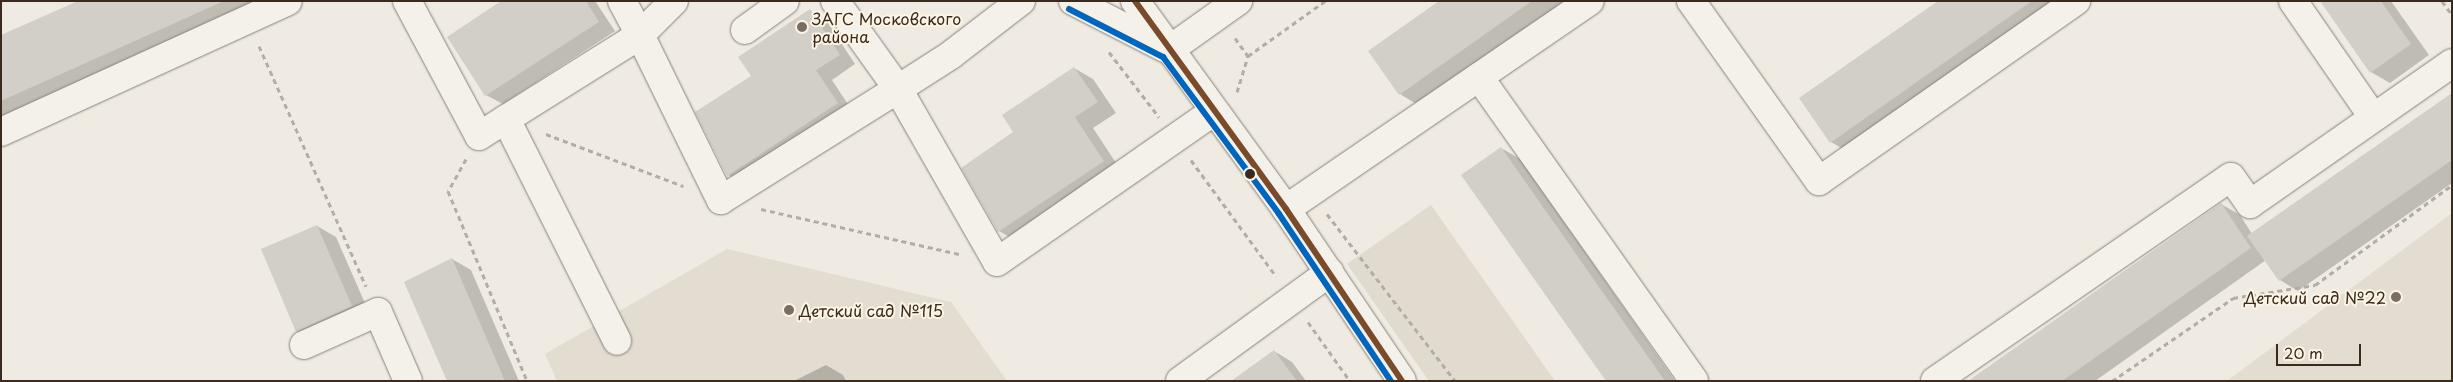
<!DOCTYPE html>
<html>
<head>
<meta charset="utf-8">
<style>
  body { margin:0 }
  #map { position:relative; width:2453px; height:382px; overflow:hidden; background:#efebe2; font-family:"Playpen Sans",sans-serif }
  div>[style] { position:absolute }
  [style*='--x'] { left:calc(var(--x)*1px); top:calc(var(--y)*1px); width:calc(var(--w)*1px); rotate:calc(var(--a)*1deg) }
  .built>* { inset:0; background:#e3dcd0 }
  .green>* { inset:0; background:#e1dace }
  .shadow>* { inset:0; background:#0003 }
  .building>* { inset:0; background:#d2cec8 }
  .path>* { height:3px; margin-top:-1.5px; transform-origin:0; background:repeating-linear-gradient(90deg,#b2aea7 0 5px,transparent 0 9px) }
  .roads { filter:drop-shadow(0 0 1px #87827b) drop-shadow(0 0 1px #87827b) }
  .minor>* { height:28px; margin:-14px; padding:0 14px; transform-origin:14px; border-radius:14px; background:#f4f1ea }
  .bus-1>* { height:6px; margin:-3px; padding:0 3px; transform-origin:3px; border-radius:3px; background:#7a4b2a }
  .bus-2>* { height:6px; margin:-3px; padding:0 3px; transform-origin:3px; border-radius:3px; background:#0065bd }
  .dots>* { width:14px; height:14px; translate:-50% -50%; box-sizing:border-box; border:2px solid #fcf5e5; border-radius:50% }
  span { translate:-50% -50%; white-space:nowrap; text-align:center; line-height:1.15; -webkit-text-stroke:4px #fcf5e5; paint-order:stroke }
  .poi-label { font-size:16px; color:#3b2a1e }
  .left { translate:0 -50%; text-align:left }
  .right { translate:-100% -50%; text-align:right }
  .frame { position:absolute; inset:0; border:2px solid #3b2a1e; pointer-events:none }
  .scale { position:absolute; left:2276px; top:344px; width:85px; height:22px; box-sizing:border-box; border:2px solid #3b2a1e; border-top:0; padding-left:6px; font-size:15px; line-height:18px; white-space:nowrap; color:#3b2a1e; -webkit-text-stroke:4px #fcf5e5; paint-order:stroke }
</style>
</head>
<body>
<div id="map">
  <div class="built">
    <i style="clip-path:polygon(2452px 213px,2452px 381px,2227px 381px)"></i>
    <i style="clip-path:polygon(727px 249px,951px 302px,1007px 381px,557px 381px,545px 354px)"></i>
  </div>
  <div class="green">
    <i style="clip-path:polygon(1431px 205px,1555px 381px,1429px 381px,1347px 264px)"></i>
  </div>
  <div class="shadow">
    <i style="clip-path:polygon(81px 1px,267px 1px,1px 120px,1px 37px)"></i>
    <i style="clip-path:polygon(504px 1px,595px 1px,615px 31px,503px 104px,486px 95px)"></i>
    <i style="clip-path:polygon(1442px 1px,1566px 1px,1418px 105px,1400px 94px)"></i>
    <i style="clip-path:polygon(1940px 1px,2066px 1px,1850px 153px,1831px 142px)"></i>
    <i style="clip-path:polygon(2321px 1px,2391px 1px,2429px 55px,2390px 83px,2371px 72px)"></i>
    <i style="clip-path:polygon(810px 11px,826px 20px,855px 64px,832px 80px,853px 112px,744px 184px,728px 175px,752px 77px)"></i>
    <i style="clip-path:polygon(1074px 68px,1093px 79px,1116px 113px,1093px 128px,1122px 172px,1018px 242px,999px 231px,963px 168px,1015px 132px)"></i>
    <i style="clip-path:polygon(2452px 102px,2452px 183px,2298px 291px,2280px 280px,2266px 260px,2095px 381px,1970px 381px,2221px 204px,2240px 215px,2252px 234px)"></i>
    <i style="clip-path:polygon(1501px 148px,1520px 159px,1675px 381px,1607px 381px)"></i>
    <i style="clip-path:polygon(317px 226px,336px 237px,371px 317px,316px 342px,297px 331px)"></i>
    <i style="clip-path:polygon(452px 259px,471px 270px,519px 381px,448px 381px)"></i>
    <i style="clip-path:polygon(1274px 351px,1292px 362px,1306px 381px,1233px 381px)"></i>
    <i style="clip-path:polygon(826px 365px,843px 375px,846px 381px,794px 381px)"></i>
  </div>
  <div class="building">
    <i style="clip-path:polygon(78px 1px,224px 1px,1px 101px,1px 35px)"></i>
    <i style="clip-path:polygon(501px 1px,586px 1px,599px 22px,485px 96px,447px 37px)"></i>
    <i style="clip-path:polygon(1439px 1px,1532px 1px,1399px 95px,1368px 51px)"></i>
    <i style="clip-path:polygon(1938px 1px,2032px 1px,1830px 143px,1799px 98px)"></i>
    <i style="clip-path:polygon(2320px 1px,2381px 1px,2411px 44px,2370px 73px)"></i>
    <i style="clip-path:polygon(810px 9px,840px 55px,816px 70px,838px 103px,727px 176px,695px 112px,751px 76px,738px 57px)"></i>
    <i style="clip-path:polygon(1074px 67px,1098px 102px,1075px 117px,1104px 161px,998px 232px,961px 168px,1013px 132px,1002px 115px)"></i>
    <i style="clip-path:polygon(2452px 93px,2452px 160px,2279px 281px,2247px 236px)"></i>
    <i style="clip-path:polygon(1501px 147px,1665px 381px,1606px 381px,1461px 175px)"></i>
    <i style="clip-path:polygon(2221px 203px,2251px 248px,2062px 381px,1968px 381px)"></i>
    <i style="clip-path:polygon(317px 225px,352px 306px,296px 332px,261px 249px)"></i>
    <i style="clip-path:polygon(452px 258px,505px 381px,447px 381px,404px 282px)"></i>
    <i style="clip-path:polygon(1274px 350px,1297px 381px,1231px 381px)"></i>
  </div>
  <div class="path">
    <i style="--x:2442;--y:1;--w:17;--a:54"></i>
    <i style="--x:1235;--y:38;--w:22;--a:54"></i>
    <i style="--x:259;--y:46;--w:263;--a:66"></i>
    <i style="--x:1109;--y:52;--w:82;--a:52.4"></i>
    <i style="--x:1237;--y:92;--w:38;--a:-73"></i>
    <i style="--x:1248;--y:56;--w:95;--a:-35.5"></i>
    <i style="--x:546;--y:134;--w:147;--a:20.8"></i>
    <i style="--x:466;--y:159;--w:37;--a:119"></i>
    <i style="--x:448;--y:191;--w:206;--a:67.4"></i>
    <i style="--x:1191;--y:160;--w:144;--a:53.8"></i>
    <i style="--x:761;--y:209;--w:203;--a:12.8"></i>
    <i style="--x:1327;--y:214;--w:210;--a:52.5"></i>
    <i style="--x:1308;--y:322;--w:72;--a:54.6"></i>
    <i style="--x:2112;--y:381;--w:147;--a:-34.4"></i>
    <i style="--x:2233;--y:298;--w:83;--a:-9"></i>
    <i style="--x:2315;--y:285;--w:170;--a:-36.1"></i>
  </div>
  <div class="roads">
    <div class="minor">
      <i style="--x:407;--y:1;--w:153;--a:61.9"></i>
      <i style="--x:479;--y:136;--w:190;--a:-32.1"></i>
      <i style="--x:640;--y:35;--w:184;--a:63.9"></i>
      <i style="--x:721;--y:200;--w:209;--a:-32.1"></i>
      <i style="--x:898;--y:89;--w:108;--a:-125.6"></i>
      <i style="--x:622;--y:1;--w:38;--a:62"></i>
      <i style="--x:640;--y:35;--w:48;--a:-45"></i>
      <i style="--x:1021;--y:1;--w:88;--a:142.4"></i>
      <i style="--x:951;--y:55;--w:63;--a:147.3"></i>
      <i style="--x:898;--y:89;--w:199;--a:60.2"></i>
      <i style="--x:997;--y:262;--w:263;--a:-34.8"></i>
      <i style="--x:1073;--y:1;--w:103;--a:27.1"></i>
      <i style="--x:1135;--y:1;--w:257;--a:54"></i>
      <i style="--x:1286;--y:209;--w:207;--a:56"></i>
      <i style="--x:1691;--y:1;--w:221;--a:54.6"></i>
      <i style="--x:1819;--y:181;--w:314;--a:-35"></i>
      <i style="--x:2293;--y:1;--w:141;--a:55.4"></i>
      <i style="--x:745;--y:30;--w:49;--a:-35.9"></i>
      <i style="--x:1169;--y:50;--w:85;--a:-35.4"></i>
      <i style="--x:1479;--y:77;--w:372;--a:54.7"></i>
      <i style="--x:506;--y:119;--w:248;--a:63.4"></i>
      <i style="--x:1;--y:132;--w:315;--a:-24.5"></i>
      <i style="--x:1286;--y:209;--w:368;--a:-34.4"></i>
      <i style="--x:304;--y:345;--w:81;--a:-24"></i>
      <i style="--x:378;--y:312;--w:75;--a:66.5"></i>
      <i style="--x:1180;--y:381;--w:185;--a:-36"></i>
      <i style="--x:1935;--y:381;--w:359;--a:-34.6"></i>
      <i style="--x:2231;--y:177;--w:33;--a:55"></i>
      <i style="--x:2250;--y:204;--w:246;--a:-34.9"></i>
    </div>
  </div>
  <div class="bus-1">
    <i style="--x:1135;--y:1;--w:257;--a:54"></i>
    <i style="--x:1286;--y:209;--w:207;--a:56"></i>
  </div>
  <div class="bus-2">
    <i style="--x:1069;--y:9;--w:106;--a:27.1"></i>
    <i style="--x:1163;--y:57;--w:195;--a:53.5"></i>
    <i style="--x:1279;--y:214;--w:201;--a:56.2"></i>
  </div>
  <div class="dots">
    <i style="left:802px;top:27px;background:#7a6e63"></i>
    <i style="left:1250px;top:174px;background:#3b2a1e"></i>
    <i style="left:2396px;top:297px;background:#7a6e63"></i>
    <i style="left:789px;top:310px;background:#7a6e63"></i>
  </div>
  <div class="poi-label">
    <span class="left" style="left:812px;top:27px">ЗАГС Московского<br>района</span>
    <span class="right" style="left:2386px;top:297px">Детский сад №22</span>
    <span class="left" style="left:799px;top:310px">Детский сад №115</span>
  </div>
  <div class="frame"></div>
  <div class="scale">20 m</div>
</div>
</body>
</html>
